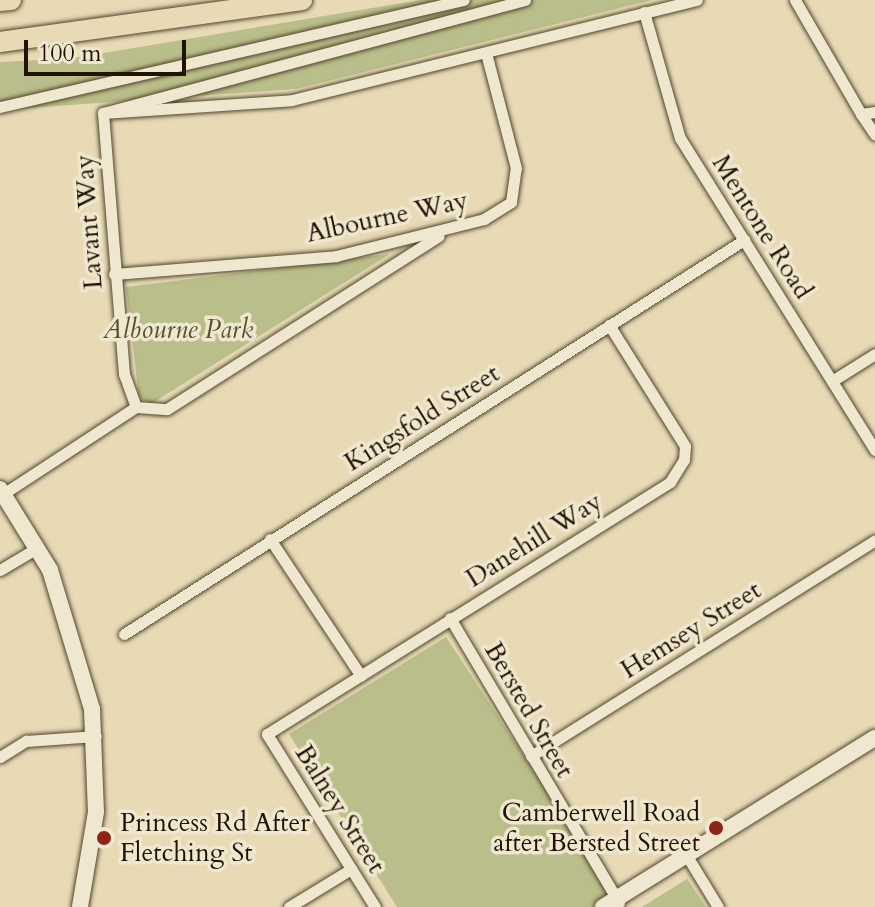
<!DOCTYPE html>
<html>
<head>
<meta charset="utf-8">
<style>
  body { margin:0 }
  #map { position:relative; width:875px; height:907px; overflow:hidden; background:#e7dab5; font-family:Cardo,serif }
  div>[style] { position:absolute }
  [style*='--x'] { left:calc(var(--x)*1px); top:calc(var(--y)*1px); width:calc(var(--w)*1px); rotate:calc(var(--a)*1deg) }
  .green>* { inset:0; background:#babe8a }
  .roads { filter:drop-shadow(0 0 2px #52452d) drop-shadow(0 0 2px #52452d) }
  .street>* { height:11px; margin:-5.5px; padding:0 5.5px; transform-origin:5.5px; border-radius:5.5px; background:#efe7cf }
  .secondary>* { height:16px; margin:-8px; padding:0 8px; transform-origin:8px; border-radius:8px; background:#efe7cf }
  .highway>* { height:20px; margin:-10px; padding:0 10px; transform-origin:10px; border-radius:10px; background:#e7dab5 }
  .dots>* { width:22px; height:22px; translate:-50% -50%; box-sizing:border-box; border:4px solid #efe7cf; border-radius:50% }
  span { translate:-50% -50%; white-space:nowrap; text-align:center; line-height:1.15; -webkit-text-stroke:7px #efe7cf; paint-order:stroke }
  .street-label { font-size:26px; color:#211300 }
  .park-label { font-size:26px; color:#574f30; font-style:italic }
  .poi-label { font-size:26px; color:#211300 }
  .right { translate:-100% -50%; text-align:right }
  .left { translate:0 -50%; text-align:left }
  .scale { position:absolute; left:24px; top:40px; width:162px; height:36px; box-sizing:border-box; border:4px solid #211300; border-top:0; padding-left:10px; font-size:24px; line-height:28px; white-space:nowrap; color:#211300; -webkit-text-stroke:6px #efe7cf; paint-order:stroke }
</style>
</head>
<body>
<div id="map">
  <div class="green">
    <i style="clip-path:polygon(420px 0,652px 0,296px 89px,0 110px,0 62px,74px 58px)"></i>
    <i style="clip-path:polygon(390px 254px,151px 404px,139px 397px,126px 287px)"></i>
    <i style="clip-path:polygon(446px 637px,615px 895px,596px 907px,397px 907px,289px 734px)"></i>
    <i style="clip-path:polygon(687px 879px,706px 907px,642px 907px)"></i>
  </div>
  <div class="roads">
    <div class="street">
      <i style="--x:525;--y:0;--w:437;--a:165"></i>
      <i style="--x:103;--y:113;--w:189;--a:-3.9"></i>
      <i style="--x:292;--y:100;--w:417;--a:-13.9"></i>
      <i style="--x:795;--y:0;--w:132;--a:59.9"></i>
      <i style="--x:861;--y:114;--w:14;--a:-8"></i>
      <i style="--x:644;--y:12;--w:131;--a:74.1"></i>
      <i style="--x:680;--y:138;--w:368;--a:58"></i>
      <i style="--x:0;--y:107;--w:476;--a:-13"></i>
      <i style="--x:861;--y:114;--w:25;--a:56"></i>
      <i style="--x:114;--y:274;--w:223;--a:-4.6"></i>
      <i style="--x:336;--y:256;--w:153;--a:-14"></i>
      <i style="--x:484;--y:219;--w:32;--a:-32"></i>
      <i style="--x:511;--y:202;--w:34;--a:-82"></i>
      <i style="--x:516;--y:168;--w:119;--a:-104.6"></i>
      <i style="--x:832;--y:381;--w:51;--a:-32.1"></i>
      <i style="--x:136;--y:407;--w:31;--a:4"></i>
      <i style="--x:167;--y:409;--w:322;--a:-32.5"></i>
      <i style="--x:3;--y:494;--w:159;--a:-33.2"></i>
      <i style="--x:136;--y:407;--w:35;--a:-110"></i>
      <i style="--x:124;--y:374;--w:262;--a:-94.6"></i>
      <i style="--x:270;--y:539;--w:164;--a:56.4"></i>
      <i style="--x:0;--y:570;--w:43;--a:-30.7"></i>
      <i style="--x:450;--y:618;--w:331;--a:59.3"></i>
      <i style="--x:124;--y:634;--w:735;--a:-32.44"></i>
      <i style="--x:531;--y:756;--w:406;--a:-32.1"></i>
      <i style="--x:0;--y:757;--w:31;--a:-32"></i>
      <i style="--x:26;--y:741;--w:70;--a:-4.1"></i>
      <i style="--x:687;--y:856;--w:60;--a:58.7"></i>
      <i style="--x:289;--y:907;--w:73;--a:-31.5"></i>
      <i style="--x:375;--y:907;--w:204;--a:-122"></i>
      <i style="--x:267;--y:734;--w:475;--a:-32"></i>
      <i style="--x:670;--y:482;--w:26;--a:-58"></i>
      <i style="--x:684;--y:460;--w:14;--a:-86"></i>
      <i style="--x:685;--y:446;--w:143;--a:-122.1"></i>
    </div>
    <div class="secondary">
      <i style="--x:0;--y:489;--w:95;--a:58.3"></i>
      <i style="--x:50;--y:570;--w:145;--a:73.2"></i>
      <i style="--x:92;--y:709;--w:103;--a:87.8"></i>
      <i style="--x:96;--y:812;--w:96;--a:99.6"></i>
      <i style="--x:603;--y:907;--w:320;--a:-31.9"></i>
    </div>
    <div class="highway">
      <i style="--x:0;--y:1;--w:11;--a:-5"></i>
      <i style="--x:0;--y:42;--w:305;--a:-7.9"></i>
    </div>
  </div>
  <div class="dots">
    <i style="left:716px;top:828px;background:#8f2418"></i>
    <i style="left:104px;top:838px;background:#8f2418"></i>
  </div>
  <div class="street-label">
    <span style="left:387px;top:217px;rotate:-12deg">Albourne Way</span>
    <span style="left:89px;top:222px;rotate:-94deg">Lavant Way</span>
    <span style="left:762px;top:227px;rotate:58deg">Mentone Road</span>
    <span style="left:422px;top:418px;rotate:-32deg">Kingsfold Street</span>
    <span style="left:534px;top:540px;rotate:-32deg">Danehill Way</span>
    <span style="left:691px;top:630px;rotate:-32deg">Hemsey Street</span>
    <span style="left:529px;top:710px;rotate:60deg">Bersted Street</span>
    <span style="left:340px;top:809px;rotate:58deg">Balney Street</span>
  </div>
  <div class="park-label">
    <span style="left:178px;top:330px">Albourne Park</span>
  </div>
  <div class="poi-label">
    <span class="right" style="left:700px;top:828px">Camberwell Road<br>after Bersted Street</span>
    <span class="left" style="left:120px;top:838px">Princess Rd After<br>Fletching St</span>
  </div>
  <div class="scale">100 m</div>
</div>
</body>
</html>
